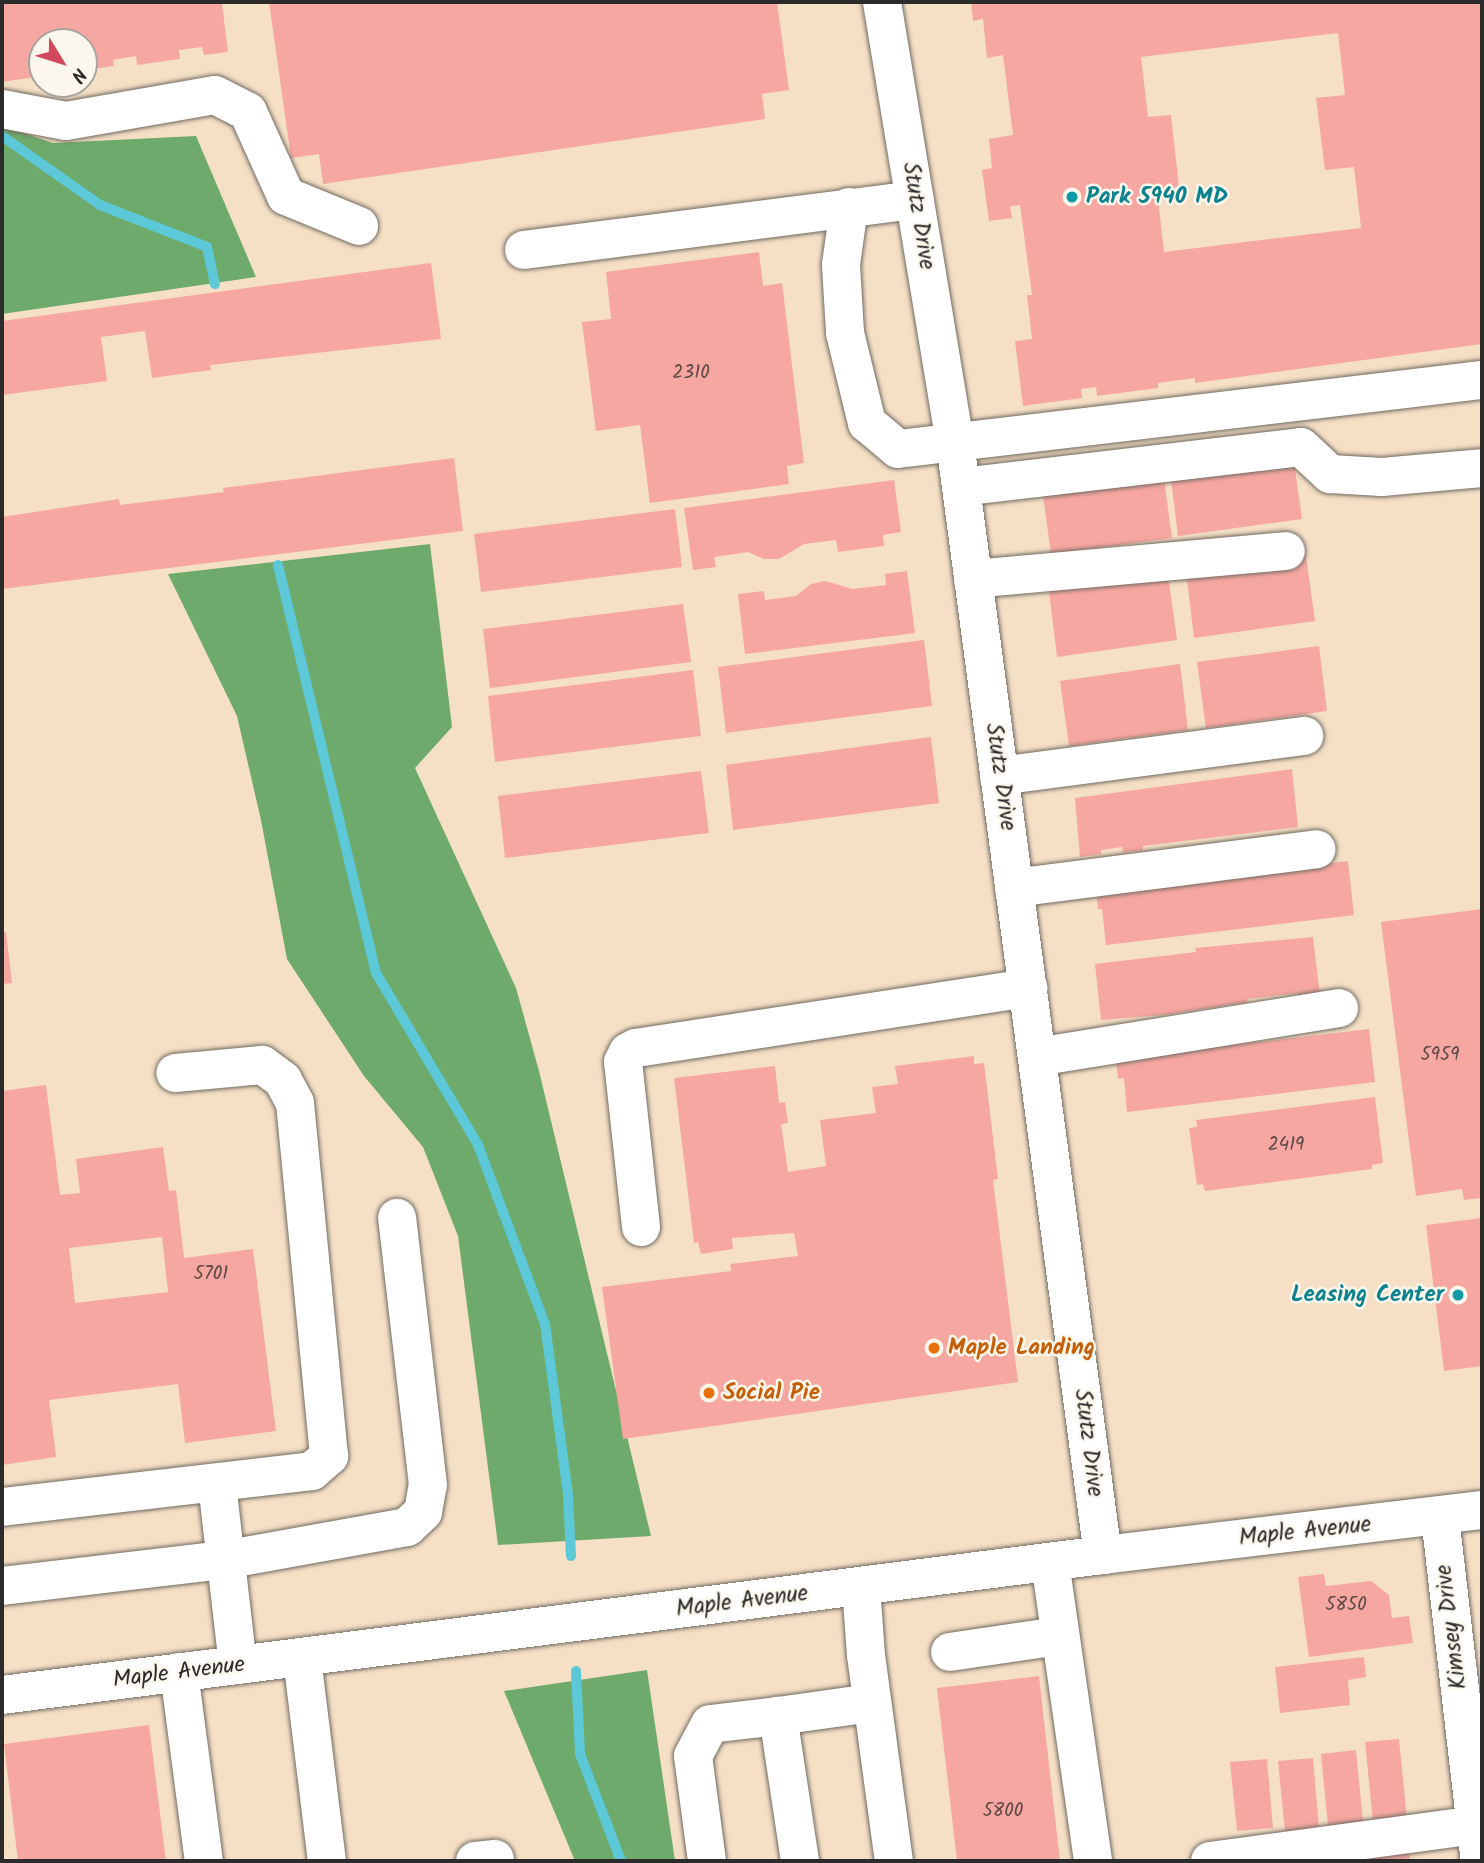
<!DOCTYPE html>
<html>
<head>
<meta charset="utf-8">
<style>
  body { margin:0 }
  #map { position:relative; width:1484px; height:1863px; overflow:hidden; background:#f5e0c6; font-family:Kalam,sans-serif }
  div>[style] { position:absolute }
  [style*='--x'] { left:calc(var(--x)*1px); top:calc(var(--y)*1px); width:calc(var(--w)*1px); rotate:calc(var(--a)*1deg) }
  .forest>* { inset:0; background:#6daa6b }
  .stream>* { height:10px; margin:-5px; padding:0 5px; transform-origin:5px; border-radius:5px; background:#5dc8d7 }
  .building>* { inset:0; background:#f7a7a2 }
  .roads { filter:drop-shadow(0 0 2px #726a61) drop-shadow(0 0 2px #726a61) }
  .minor>* { height:38px; margin:-19px; padding:0 19px; transform-origin:19px; border-radius:19px; background:#fff }
  .major>* { height:38px; margin:-19px; padding:0 19px; transform-origin:19px; border-radius:19px; background:#fff }
  .dots>* { width:19px; height:19px; translate:-50% -50%; box-sizing:border-box; border:4px solid #fbf7ec; border-radius:50% }
  span { translate:-50% -50%; white-space:nowrap; text-align:center; line-height:1.15; -webkit-text-stroke:5px #fbf7ec; paint-order:stroke }
  .number-label { font-size:19px; color:#5e4a49 }
  .number-label span { -webkit-text-stroke-width:0 }
  .culture-label { font-size:23px; color:#0d838f; font-weight:700 }
  .left { translate:0 -50%; text-align:left }
  .right { translate:-100% -50%; text-align:right }
  .street-label { font-size:23px; color:#2b2b2b }
  .food-label { font-size:23px; color:#c56008; font-weight:700 }
  .frame { position:absolute; inset:0; border:4px solid #2b2b2b; pointer-events:none }
  .north { position:absolute; left:28px; top:28px; width:70px; height:70px; box-sizing:border-box; background:#fbf7ec; border:2px solid #a8a59f; border-radius:50%; rotate:128deg; font-size:19px; font-weight:700; line-height:28px; text-align:center; color:#2b2b2b }
  .north::after { content:''; display:block; margin:auto; width:24px; height:32px; background:#d1495b; clip-path:polygon(50% 0,100% 100%,50% 72%,0 100%) }
</style>
</head>
<body>
<div id="map">
  <div class="forest">
    <i style="clip-path:polygon(2px 126px,53px 143px,196px 136px,256px 277px,2px 314px)"></i>
    <i style="clip-path:polygon(430px 544px,452px 727px,415px 768px,516px 988px,539px 1071px,651px 1536px,498px 1545px,458px 1236px,423px 1147px,364px 1076px,287px 959px,261px 820px,237px 716px,168px 574px)"></i>
    <i style="clip-path:polygon(647px 1670px,675px 1861px,575px 1861px,504px 1691px)"></i>
  </div>
  <div class="stream">
    <i style="--x:2;--y:136;--w:120;--a:35.1"></i>
    <i style="--x:100;--y:205;--w:115;--a:21.4"></i>
    <i style="--x:207;--y:247;--w:38;--a:78"></i>
    <i style="--x:278;--y:565;--w:420;--a:76.5"></i>
    <i style="--x:376;--y:973;--w:200;--a:59.3"></i>
    <i style="--x:478;--y:1145;--w:191;--a:69.5"></i>
    <i style="--x:545;--y:1324;--w:173;--a:82.3"></i>
    <i style="--x:568;--y:1495;--w:61;--a:87.2"></i>
    <i style="--x:576;--y:1671;--w:83;--a:87.2"></i>
    <i style="--x:580;--y:1754;--w:115;--a:69"></i>
  </div>
  <div class="building">
    <i style="clip-path:polygon(2px 2px,229px 2px,222px 4px,228px 52px,204px 55px,202px 47px,179px 50px,180px 59px,137px 65px,136px 56px,113px 60px,114px 66px,84px 70px,84px 42px,42px 42px,42px 76px,2px 82px)"></i>
    <i style="clip-path:polygon(269px 2px,777px 2px,789px 90px,762px 94px,765px 119px,323px 184px,319px 154px,291px 158px)"></i>
    <i style="clip-path:polygon(evenodd,971px 2px,1482px 2px,1482px 344px,1195px 383px,1195px 378px,1158px 383px,1158px 388px,1097px 396px,1096px 387px,1081px 389px,1082px 398px,1023px 406px,1015px 341px,1032px 339px,1027px 295px,1032px 295px,1020px 205px,1010px 206px,1012px 218px,989px 221px,982px 170px,992px 168px,989px 139px,1013px 135px,1003px 55px,987px 58px,983px 19px,973px 21px,971px 2px,1338px 33px,1345px 95px,1316px 98px,1325px 170px,1354px 167px,1361px 228px,1164px 252px,1157px 190px,1179px 187px,1171px 115px,1148px 117px,1141px 57px,1338px 33px)"></i>
    <i style="clip-path:polygon(759px 252px,763px 286px,782px 283px,804px 463px,787px 466px,789px 484px,650px 503px,640px 425px,596px 431px,582px 322px,611px 319px,606px 272px)"></i>
    <i style="clip-path:polygon(431px 263px,441px 339px,210px 365px,211px 370px,152px 378px,145px 331px,101px 337px,107px 381px,2px 395px,2px 321px)"></i>
    <i style="clip-path:polygon(1293px 455px,1302px 519px,1178px 536px,1170px 472px)"></i>
    <i style="clip-path:polygon(454px 458px,463px 531px,2px 589px,2px 517px,119px 499px,120px 505px,224px 492px,223px 488px)"></i>
    <i style="clip-path:polygon(1163px 471px,1172px 538px,1051px 554px,1042px 488px)"></i>
    <i style="clip-path:polygon(894px 480px,901px 532px,883px 535px,884px 546px,838px 552px,836px 540px,804px 544px,779px 559px,764px 559px,748px 552px,714px 557px,716px 567px,693px 570px,684px 508px)"></i>
    <i style="clip-path:polygon(675px 509px,682px 567px,481px 592px,474px 534px)"></i>
    <i style="clip-path:polygon(1306px 556px,1315px 621px,1194px 638px,1186px 572px)"></i>
    <i style="clip-path:polygon(907px 571px,915px 633px,745px 654px,738px 594px,764px 591px,765px 600px,796px 596px,811px 584px,825px 581px,853px 589px,886px 585px,885px 574px)"></i>
    <i style="clip-path:polygon(1168px 575px,1177px 640px,1057px 657px,1049px 591px)"></i>
    <i style="clip-path:polygon(683px 604px,691px 662px,490px 688px,483px 629px)"></i>
    <i style="clip-path:polygon(924px 640px,932px 706px,726px 733px,718px 667px)"></i>
    <i style="clip-path:polygon(1319px 646px,1327px 711px,1206px 728px,1197px 662px)"></i>
    <i style="clip-path:polygon(1180px 664px,1188px 730px,1069px 746px,1060px 681px)"></i>
    <i style="clip-path:polygon(693px 670px,701px 736px,495px 762px,488px 696px)"></i>
    <i style="clip-path:polygon(931px 737px,939px 803px,733px 830px,726px 765px)"></i>
    <i style="clip-path:polygon(1292px 769px,1298px 827px,1143px 846px,1143px 850px,1123px 852px,1122px 847px,1101px 850px,1101px 854px,1080px 857px,1075px 798px)"></i>
    <i style="clip-path:polygon(701px 771px,709px 833px,505px 858px,498px 796px)"></i>
    <i style="clip-path:polygon(1348px 861px,1354px 915px,1106px 945px,1102px 909px,1098px 909px,1096px 892px)"></i>
    <i style="clip-path:polygon(1482px 909px,1482px 1198px,1464px 1200px,1462px 1189px,1416px 1196px,1381px 922px)"></i>
    <i style="clip-path:polygon(6px 932px,12px 983px,2px 984px,2px 933px)"></i>
    <i style="clip-path:polygon(1313px 937px,1320px 995px,1298px 998px,1298px 993px,1247px 999px,1247px 1002px,1164px 1015px,1101px 1020px,1095px 964px,1196px 952px,1195px 948px)"></i>
    <i style="clip-path:polygon(1369px 1029px,1375px 1082px,1127px 1112px,1124px 1078px,1118px 1079px,1116px 1059px)"></i>
    <i style="clip-path:polygon(974px 1056px,974px 1064px,984px 1063px,998px 1179px,993px 1180px,1018px 1382px,623px 1439px,602px 1287px,731px 1271px,730px 1264px,798px 1256px,794px 1233px,732px 1238px,733px 1249px,701px 1254px,698px 1242px,694px 1243px,674px 1078px,775px 1066px,779px 1103px,785px 1102px,788px 1123px,781px 1124px,788px 1172px,826px 1166px,820px 1120px,876px 1113px,872px 1087px,898px 1084px,895px 1066px)"></i>
    <i style="clip-path:polygon(evenodd,46px 1085px,60px 1195px,80px 1193px,76px 1159px,163px 1147px,169px 1191px,176px 1190px,184px 1258px,253px 1249px,276px 1431px,185px 1443px,178px 1384px,49px 1400px,56px 1457px,2px 1465px,2px 1091px,46px 1085px,162px 1237px,168px 1292px,75px 1303px,69px 1248px,162px 1237px)"></i>
    <i style="clip-path:polygon(1375px 1097px,1383px 1163px,1372px 1165px,1372px 1169px,1205px 1191px,1203px 1184px,1197px 1185px,1189px 1128px,1197px 1127px,1196px 1120px)"></i>
    <i style="clip-path:polygon(1482px 1218px,1482px 1366px,1444px 1371px,1426px 1225px)"></i>
    <i style="clip-path:polygon(1324px 1574px,1326px 1586px,1371px 1581px,1389px 1595px,1392px 1618px,1409px 1616px,1413px 1643px,1309px 1657px,1298px 1577px)"></i>
    <i style="clip-path:polygon(1364px 1657px,1366px 1677px,1348px 1680px,1350px 1705px,1280px 1713px,1275px 1667px)"></i>
    <i style="clip-path:polygon(1039px 1676px,1060px 1861px,957px 1861px,937px 1688px)"></i>
    <i style="clip-path:polygon(149px 1725px,166px 1861px,18px 1861px,4px 1744px)"></i>
    <i style="clip-path:polygon(1399px 1739px,1407px 1819px,1373px 1822px,1365px 1742px)"></i>
    <i style="clip-path:polygon(1356px 1750px,1363px 1822px,1328px 1826px,1321px 1754px)"></i>
    <i style="clip-path:polygon(1313px 1758px,1319px 1828px,1285px 1832px,1278px 1761px)"></i>
    <i style="clip-path:polygon(1267px 1759px,1273px 1828px,1237px 1831px,1230px 1762px)"></i>
    <i style="clip-path:polygon(1409px 1851px,1410px 1861px,1373px 1861px,1372px 1855px)"></i>
  </div>
  <div class="roads">
    <div class="minor">
      <i style="--x:882;--y:2;--w:446;--a:80.6"></i>
      <i style="--x:955;--y:442;--w:1123;--a:82.43"></i>
      <i style="--x:2;--y:109;--w:65;--a:10.6"></i>
      <i style="--x:66;--y:121;--w:151;--a:-9.9"></i>
      <i style="--x:215;--y:95;--w:37;--a:27"></i>
      <i style="--x:248;--y:112;--w:92;--a:65.7"></i>
      <i style="--x:286;--y:196;--w:79;--a:22.3"></i>
      <i style="--x:849;--y:207;--w:59;--a:97.9"></i>
      <i style="--x:841;--y:265;--w:68;--a:86.6"></i>
      <i style="--x:845;--y:333;--w:93;--a:76.3"></i>
      <i style="--x:867;--y:423;--w:40;--a:40"></i>
      <i style="--x:898;--y:449;--w:588;--a:-6.74"></i>
      <i style="--x:524;--y:250;--w:394;--a:-7.3"></i>
      <i style="--x:961;--y:487;--w:342;--a:-6.7"></i>
      <i style="--x:1301;--y:447;--w:40;--a:43"></i>
      <i style="--x:1330;--y:474;--w:52;--a:3.3"></i>
      <i style="--x:1382;--y:477;--w:100;--a:-5.1"></i>
      <i style="--x:973;--y:579;--w:314;--a:-5.1"></i>
      <i style="--x:999;--y:776;--w:308;--a:-7.5"></i>
      <i style="--x:1014;--y:888;--w:305;--a:-7.3"></i>
      <i style="--x:1037;--y:1057;--w:306;--a:-9.2"></i>
      <i style="--x:641;--y:1227;--w:166;--a:-96.2"></i>
      <i style="--x:623;--y:1062;--w:11;--a:-63"></i>
      <i style="--x:628;--y:1052;--w:9;--a:-27"></i>
      <i style="--x:636;--y:1048;--w:397;--a:-8.7"></i>
      <i style="--x:217;--y:1484;--w:182;--a:83.4"></i>
      <i style="--x:2;--y:1507;--w:312;--a:-6.6"></i>
      <i style="--x:312;--y:1471;--w:23;--a:-41"></i>
      <i style="--x:329;--y:1456;--w:355;--a:-95.5"></i>
      <i style="--x:295;--y:1103;--w:26;--a:-118"></i>
      <i style="--x:283;--y:1080;--w:26;--a:-144"></i>
      <i style="--x:262;--y:1065;--w:87;--a:174.7"></i>
      <i style="--x:1440;--y:1517;--w:346;--a:83.4"></i>
      <i style="--x:1050;--y:1562;--w:302;--a:81.8"></i>
      <i style="--x:2;--y:1586;--w:224;--a:-6.7"></i>
      <i style="--x:224;--y:1560;--w:186;--a:-10.2"></i>
      <i style="--x:407;--y:1527;--w:22;--a:-43"></i>
      <i style="--x:423;--y:1512;--w:27;--a:-80"></i>
      <i style="--x:428;--y:1485;--w:269;--a:-96.6"></i>
      <i style="--x:861;--y:1586;--w:69;--a:85.9"></i>
      <i style="--x:866;--y:1655;--w:208;--a:82.3"></i>
      <i style="--x:950;--y:1652;--w:110;--a:-8.4"></i>
      <i style="--x:302;--y:1658;--w:205;--a:83"></i>
      <i style="--x:179;--y:1672;--w:191;--a:82.5"></i>
      <i style="--x:475;--y:1861;--w:20;--a:-6"></i>
      <i style="--x:707;--y:1861;--w:106;--a:-97.6"></i>
      <i style="--x:693;--y:1756;--w:36;--a:-62"></i>
      <i style="--x:710;--y:1724;--w:68;--a:-6.7"></i>
      <i style="--x:800;--y:1861;--w:147;--a:-98.6"></i>
      <i style="--x:778;--y:1716;--w:95;--a:-7.9"></i>
      <i style="--x:1210;--y:1861;--w:268;--a:-7.7"></i>
    </div>
    <div class="major">
      <i style="--x:2;--y:1695;--w:1110;--a:-7.25"></i>
      <i style="--x:1103;--y:1555;--w:382;--a:-6.8"></i>
    </div>
  </div>
  <div class="dots">
    <i style="left:1072px;top:197px;background:#0f9aa8"></i>
    <i style="left:1458px;top:1295px;background:#0f9aa8"></i>
    <i style="left:934px;top:1348px;background:#e8710a"></i>
    <i style="left:709px;top:1393px;background:#e8710a"></i>
  </div>
  <div class="number-label">
    <span style="left:691px;top:374px">2310</span>
    <span style="left:1440px;top:1056px">5959</span>
    <span style="left:1286px;top:1146px">2419</span>
    <span style="left:211px;top:1275px">5701</span>
    <span style="left:1346px;top:1606px">5850</span>
    <span style="left:1003px;top:1812px">5800</span>
  </div>
  <div class="culture-label">
    <span class="left" style="left:1086px;top:197px">Park 5940 MD</span>
    <span class="right" style="left:1444px;top:1295px">Leasing Center</span>
  </div>
  <div class="street-label">
    <span style="left:918px;top:216px;rotate:81deg">Stutz Drive</span>
    <span style="left:1000px;top:777px;rotate:82deg">Stutz Drive</span>
    <span style="left:1088px;top:1443px;rotate:83deg">Stutz Drive</span>
    <span style="left:1305px;top:1532px;rotate:-6deg">Maple Avenue</span>
    <span style="left:742px;top:1602px;rotate:-7deg">Maple Avenue</span>
    <span style="left:1452px;top:1627px;rotate:-97deg">Kimsey Drive</span>
    <span style="left:179px;top:1673px;rotate:-7deg">Maple Avenue</span>
  </div>
  <div class="food-label">
    <span class="left" style="left:948px;top:1348px">Maple Landing</span>
    <span class="left" style="left:723px;top:1393px">Social Pie</span>
  </div>
  <div class="frame"></div>
  <div class="north">N</div>
</div>
</body>
</html>
